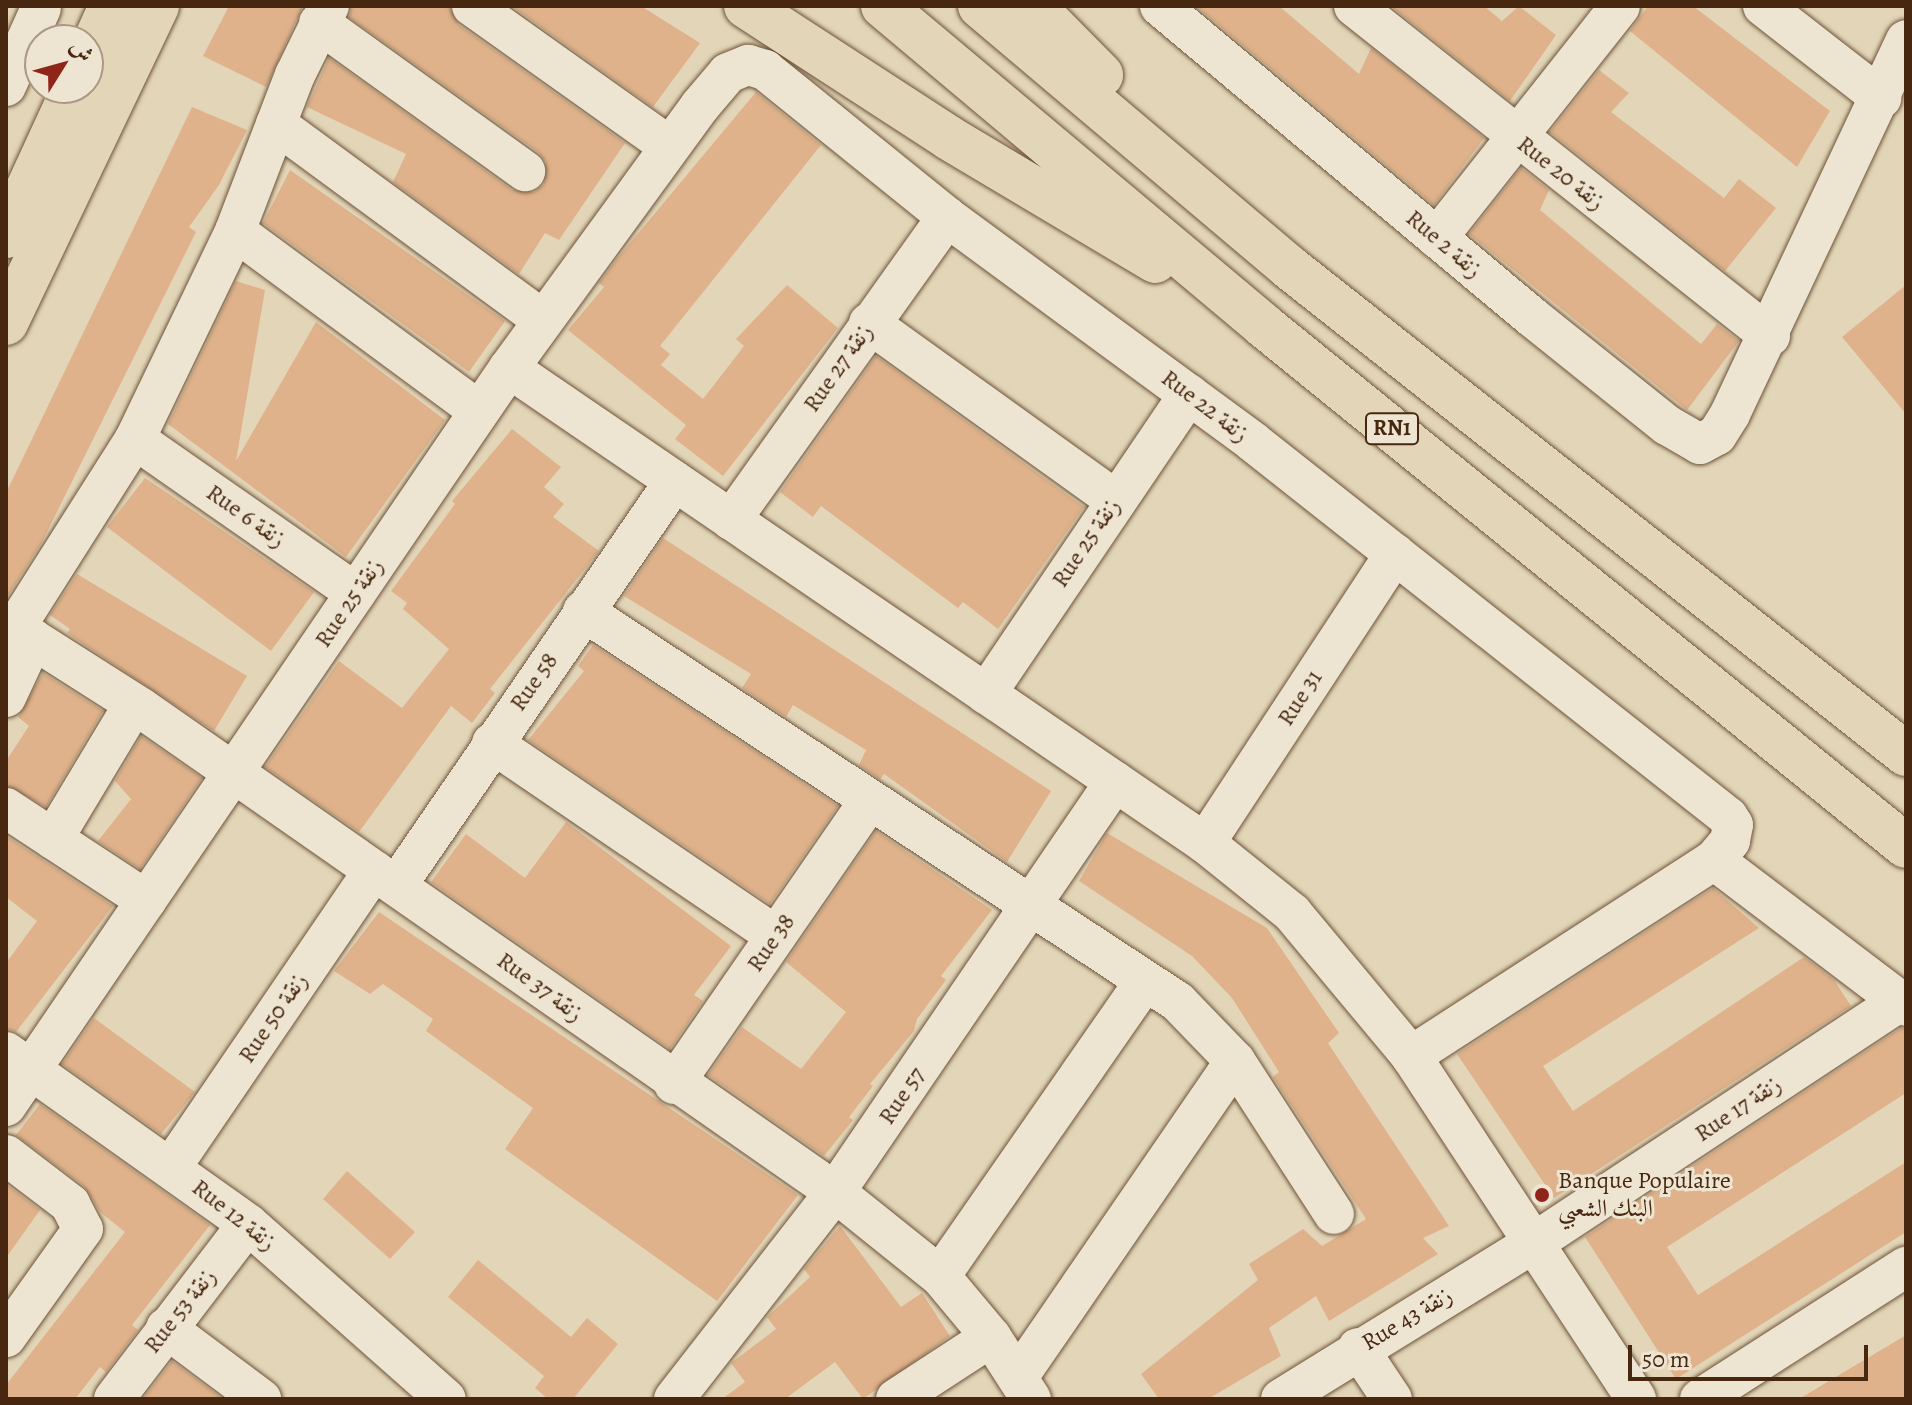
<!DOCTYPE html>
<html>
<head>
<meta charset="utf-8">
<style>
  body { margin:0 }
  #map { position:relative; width:1912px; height:1405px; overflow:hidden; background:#e3d6b8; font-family:Alegreya,Amiri,serif }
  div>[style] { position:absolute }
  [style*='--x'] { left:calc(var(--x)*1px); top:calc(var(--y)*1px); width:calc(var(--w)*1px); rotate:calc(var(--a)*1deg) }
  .building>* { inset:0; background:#dfb28b }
  .roads { filter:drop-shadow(0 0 2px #6e533a) drop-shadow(0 0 2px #6e533a) }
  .minor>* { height:40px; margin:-20px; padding:0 20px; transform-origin:20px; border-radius:20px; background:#ede4d1 }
  .major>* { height:44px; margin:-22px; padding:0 22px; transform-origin:22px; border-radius:22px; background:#e3d6b8 }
  .highway>* { height:44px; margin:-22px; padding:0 22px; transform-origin:22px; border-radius:22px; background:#e3d6b8 }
  .dots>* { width:22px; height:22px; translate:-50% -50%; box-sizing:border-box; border:4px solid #ede4d1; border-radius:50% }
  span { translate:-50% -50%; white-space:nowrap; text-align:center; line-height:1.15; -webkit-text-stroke:6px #ede4d1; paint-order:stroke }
  .shield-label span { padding:2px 6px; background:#ede4d1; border:2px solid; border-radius:6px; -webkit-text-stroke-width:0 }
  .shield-label { font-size:22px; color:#472710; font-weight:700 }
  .street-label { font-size:24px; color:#472710 }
  .poi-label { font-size:24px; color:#472710 }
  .left { translate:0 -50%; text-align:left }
  .frame { position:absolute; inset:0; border:8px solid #472710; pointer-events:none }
  .north { position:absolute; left:24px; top:24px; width:80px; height:80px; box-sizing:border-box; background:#ede4d1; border:2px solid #ab9884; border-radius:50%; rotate:53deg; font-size:22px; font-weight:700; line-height:32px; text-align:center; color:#472710 }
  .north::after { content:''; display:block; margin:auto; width:28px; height:36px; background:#8f2418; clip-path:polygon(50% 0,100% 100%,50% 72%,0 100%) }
  .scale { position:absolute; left:1628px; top:1345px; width:240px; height:36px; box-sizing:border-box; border:4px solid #472710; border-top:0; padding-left:10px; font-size:24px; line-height:28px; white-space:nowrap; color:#472710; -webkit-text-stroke:6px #ede4d1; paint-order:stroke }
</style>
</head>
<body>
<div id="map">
  <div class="building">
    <i style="clip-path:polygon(229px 6px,303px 6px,266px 87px,203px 56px)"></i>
    <i style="clip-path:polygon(352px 6px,449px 6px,459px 25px,625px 143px,559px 240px,545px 233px,519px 274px,393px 182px,406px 154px,307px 107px,329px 58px,512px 190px,534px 192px,544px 184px,546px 162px,538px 152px,349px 17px)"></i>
    <i style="clip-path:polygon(512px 6px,641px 6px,700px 43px,653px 107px)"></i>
    <i style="clip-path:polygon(1196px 6px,1279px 6px,1359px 74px,1371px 48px,1484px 138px,1434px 205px)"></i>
    <i style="clip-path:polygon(1391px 6px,1484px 6px,1502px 21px,1519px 6px,1556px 35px,1510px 101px)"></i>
    <i style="clip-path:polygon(1648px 6px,1693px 6px,1830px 111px,1797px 167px,1630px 31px)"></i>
    <i style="clip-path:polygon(1599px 70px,1629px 93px,1611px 112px,1724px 198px,1739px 179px,1776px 208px,1725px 271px,1550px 132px)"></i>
    <i style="clip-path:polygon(756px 92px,821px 145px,660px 346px,670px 354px,661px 365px,703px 399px,744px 346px,736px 339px,787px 285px,838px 328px,723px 476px,675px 439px,686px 425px,568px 330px,604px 287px,599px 283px,616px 260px)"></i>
    <i style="clip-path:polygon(192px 107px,247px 130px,219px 185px,189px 227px,196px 232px,42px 542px,6px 599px,6px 493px)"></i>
    <i style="clip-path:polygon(1521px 168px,1549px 190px,1540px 210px,1701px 344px,1717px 324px,1739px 341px,1687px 410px,1469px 234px)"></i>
    <i style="clip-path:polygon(290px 170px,505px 321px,469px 372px,263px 223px)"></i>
    <i style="clip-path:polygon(236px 281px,265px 290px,236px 461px,316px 322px,445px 420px,346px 557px,168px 424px)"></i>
    <i style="clip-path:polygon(1906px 285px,1906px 414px,1842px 337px)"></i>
    <i style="clip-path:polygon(876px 356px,1084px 507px,998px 629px,963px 602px,958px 608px,821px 506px,813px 517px,780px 492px)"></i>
    <i style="clip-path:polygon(512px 429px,561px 467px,544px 487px,564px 504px,553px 517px,599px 551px,490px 689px,495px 693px,472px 723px,451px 706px,359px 832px,265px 767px,339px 661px,402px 708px,449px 649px,403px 609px,407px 603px,391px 591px,455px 504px,452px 501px)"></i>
    <i style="clip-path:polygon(145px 478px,314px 592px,271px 651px,107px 527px)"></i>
    <i style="clip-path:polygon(663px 538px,1051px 791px,1007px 862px,884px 774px,880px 779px,859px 765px,866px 750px,793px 705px,786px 717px,742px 688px,751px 674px,624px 596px)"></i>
    <i style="clip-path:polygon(77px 574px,247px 676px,214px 731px,67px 633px,70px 629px,50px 615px)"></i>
    <i style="clip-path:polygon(593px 645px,838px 806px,770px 904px,528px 740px,584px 671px,578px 666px)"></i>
    <i style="clip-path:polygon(43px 673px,103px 711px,46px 807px,6px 785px,6px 761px,29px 726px,18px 717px)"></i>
    <i style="clip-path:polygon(141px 736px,202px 778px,140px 869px,98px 841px,131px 799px,115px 781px)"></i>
    <i style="clip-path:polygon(566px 822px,731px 946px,694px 995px,703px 1001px,670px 1049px,431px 882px,466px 834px,525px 878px)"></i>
    <i style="clip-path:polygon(876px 831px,992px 910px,941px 976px,946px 980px,917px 1019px,914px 1031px,870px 1084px,873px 1086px,849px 1117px,853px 1120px,824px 1156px,708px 1075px,742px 1027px,801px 1069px,846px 1012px,786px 962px)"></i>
    <i style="clip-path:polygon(1107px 833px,1267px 928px,1339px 1033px,1328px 1043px,1449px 1226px,1423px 1238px,1438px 1254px,1329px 1321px,1316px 1296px,1269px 1328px,1281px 1356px,1208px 1399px,1159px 1399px,1141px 1374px,1258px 1280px,1249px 1264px,1303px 1229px,1322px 1246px,1366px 1219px,1273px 1077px,1279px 1072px,1232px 998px,1192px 956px,1079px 881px)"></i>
    <i style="clip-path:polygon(6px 836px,113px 906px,16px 1032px,6px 1029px,6px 963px,37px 921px,6px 897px)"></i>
    <i style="clip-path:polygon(1713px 888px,1759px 928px,1543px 1066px,1573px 1111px,1804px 957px,1834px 980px,1851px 1006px,1554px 1198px,1457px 1054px)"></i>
    <i style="clip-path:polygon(379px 912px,798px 1195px,717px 1301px,505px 1149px,533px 1108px,426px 1031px,433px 1019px,383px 984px,370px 994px,334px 971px)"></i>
    <i style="clip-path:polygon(94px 1018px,195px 1092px,161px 1134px,62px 1064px)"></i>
    <i style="clip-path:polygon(1901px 1028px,1906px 1029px,1906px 1093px,1667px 1247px,1698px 1295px,1906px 1162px,1906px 1232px,1676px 1379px,1585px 1237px)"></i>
    <i style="clip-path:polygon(40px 1104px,210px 1225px,132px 1325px,138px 1330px,106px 1372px,100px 1367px,75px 1399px,6px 1399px,6px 1385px,125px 1232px,100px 1212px,84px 1186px,16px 1135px)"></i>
    <i style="clip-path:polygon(347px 1171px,415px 1232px,390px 1259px,323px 1199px)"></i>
    <i style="clip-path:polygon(6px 1184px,40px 1210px,6px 1258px)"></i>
    <i style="clip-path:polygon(840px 1226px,901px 1307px,922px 1293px,950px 1336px,863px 1399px,835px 1362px,785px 1399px,722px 1399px,745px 1382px,731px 1363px,776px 1329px,767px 1317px,810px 1277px,804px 1269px)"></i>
    <i style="clip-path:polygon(478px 1260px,571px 1337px,587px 1318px,618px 1344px,573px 1399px,548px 1399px,535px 1388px,544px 1376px,448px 1297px)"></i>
    <i style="clip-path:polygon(1906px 1335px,1906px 1399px,1799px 1399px)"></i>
    <i style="clip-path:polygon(172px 1361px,223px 1399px,143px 1399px)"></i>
  </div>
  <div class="roads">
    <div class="minor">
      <i style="--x:472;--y:6;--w:242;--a:35.4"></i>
      <i style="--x:1160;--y:6;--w:485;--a:39.9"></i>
      <i style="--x:1532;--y:317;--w:173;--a:38.7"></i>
      <i style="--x:1667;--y:425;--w:38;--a:30"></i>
      <i style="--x:1700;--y:444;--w:19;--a:-28"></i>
      <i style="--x:1717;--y:435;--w:25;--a:-58"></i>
      <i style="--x:1730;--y:414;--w:413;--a:-64.8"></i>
      <i style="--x:1354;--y:6;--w:531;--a:38.42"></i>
      <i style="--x:1763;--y:6;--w:150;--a:37.9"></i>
      <i style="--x:319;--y:23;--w:254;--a:35.7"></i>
      <i style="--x:6;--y:86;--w:85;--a:-65.8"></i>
      <i style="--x:276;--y:124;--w:331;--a:36.3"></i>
      <i style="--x:235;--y:231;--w:303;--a:36.4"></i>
      <i style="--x:1437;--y:238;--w:295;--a:-51.7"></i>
      <i style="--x:869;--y:323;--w:303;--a:35.7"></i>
      <i style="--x:509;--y:368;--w:843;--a:34.31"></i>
      <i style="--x:1205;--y:843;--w:112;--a:38.8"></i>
      <i style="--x:1292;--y:913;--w:186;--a:50.2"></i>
      <i style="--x:1411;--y:1056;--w:410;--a:56.7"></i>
      <i style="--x:135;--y:439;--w:269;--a:34.9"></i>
      <i style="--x:731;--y:520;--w:372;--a:-54.5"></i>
      <i style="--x:583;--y:611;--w:712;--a:33.31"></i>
      <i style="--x:1178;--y:1002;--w:82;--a:46"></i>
      <i style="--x:1235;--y:1061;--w:182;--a:57.1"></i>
      <i style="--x:6;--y:622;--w:160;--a:32.5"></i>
      <i style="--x:141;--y:708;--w:846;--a:34.89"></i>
      <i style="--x:835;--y:1192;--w:134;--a:38.7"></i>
      <i style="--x:940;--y:1276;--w:80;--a:50.1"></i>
      <i style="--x:991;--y:1337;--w:74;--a:57.2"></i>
      <i style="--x:15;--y:628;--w:224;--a:-57.6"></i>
      <i style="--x:135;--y:439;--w:231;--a:-64.3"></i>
      <i style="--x:235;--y:231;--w:167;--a:-69"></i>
      <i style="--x:295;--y:75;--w:77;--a:-63.8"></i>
      <i style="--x:986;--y:694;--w:362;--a:-55.9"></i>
      <i style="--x:6;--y:697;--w:64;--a:-65"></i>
      <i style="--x:492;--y:743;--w:343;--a:34.2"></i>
      <i style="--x:6;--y:808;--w:168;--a:33.3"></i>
      <i style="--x:53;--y:839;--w:157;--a:-59"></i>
      <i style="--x:1205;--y:843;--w:346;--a:-56.7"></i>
      <i style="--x:1714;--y:860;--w:241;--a:37.2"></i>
      <i style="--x:397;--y:885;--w:490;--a:-55.5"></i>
      <i style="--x:6;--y:1052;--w:297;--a:35.4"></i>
      <i style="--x:248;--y:1224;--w:264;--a:41.5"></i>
      <i style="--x:674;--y:1084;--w:344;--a:-55.4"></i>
      <i style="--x:6;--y:1106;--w:893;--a:-55.72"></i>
      <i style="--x:509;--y:368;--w:324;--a:-53.9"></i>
      <i style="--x:700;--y:106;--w:43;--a:-49.7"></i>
      <i style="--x:728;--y:73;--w:22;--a:-22"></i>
      <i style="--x:748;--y:65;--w:18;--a:16"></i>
      <i style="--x:765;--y:70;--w:234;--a:38.9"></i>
      <i style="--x:947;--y:217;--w:380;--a:36.3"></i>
      <i style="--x:1253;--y:442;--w:605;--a:38.29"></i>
      <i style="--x:1728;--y:817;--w:9;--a:58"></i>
      <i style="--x:1733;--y:825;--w:16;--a:101"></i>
      <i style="--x:1730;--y:841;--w:25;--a:130"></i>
      <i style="--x:1714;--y:860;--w:361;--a:147.1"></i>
      <i style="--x:6;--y:1155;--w:81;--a:37.4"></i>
      <i style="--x:70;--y:1204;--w:28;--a:63"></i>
      <i style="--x:83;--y:1229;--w:133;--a:125.5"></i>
      <i style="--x:172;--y:1166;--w:358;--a:-55.7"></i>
      <i style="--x:940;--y:1276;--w:359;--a:-55.2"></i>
      <i style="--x:166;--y:1328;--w:119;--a:36.8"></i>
      <i style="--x:1358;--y:1348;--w:61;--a:56.3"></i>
      <i style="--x:1018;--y:1377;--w:383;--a:-55.5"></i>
      <i style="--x:114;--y:1399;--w:220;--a:-52.6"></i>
      <i style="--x:674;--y:1399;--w:262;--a:-52.1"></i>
      <i style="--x:835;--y:1192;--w:497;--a:-55.7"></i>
      <i style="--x:896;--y:1399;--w:113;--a:-33.1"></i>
      <i style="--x:1281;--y:1399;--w:299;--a:-31.7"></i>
      <i style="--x:1535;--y:1242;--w:438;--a:-33.4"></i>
      <i style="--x:1700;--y:1399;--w:245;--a:-32.7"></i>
    </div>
    <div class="major">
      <i style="--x:88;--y:57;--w:56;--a:-65.7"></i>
      <i style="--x:6;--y:236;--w:163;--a:-65.3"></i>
      <i style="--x:6;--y:323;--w:351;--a:-64.5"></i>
    </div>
    <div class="highway">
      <i style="--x:746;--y:6;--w:242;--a:33"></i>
      <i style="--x:949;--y:138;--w:240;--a:30.8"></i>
      <i style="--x:883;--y:6;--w:498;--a:40"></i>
      <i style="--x:1264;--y:326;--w:826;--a:39.01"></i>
      <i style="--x:980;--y:6;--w:406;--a:40.2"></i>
      <i style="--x:1290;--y:268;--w:785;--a:38.27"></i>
      <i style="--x:1033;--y:6;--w:97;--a:45.4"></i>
    </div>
  </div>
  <div class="dots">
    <i style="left:1542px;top:1195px;background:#8f2418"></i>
  </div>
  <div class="shield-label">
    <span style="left:1392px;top:429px">RN1</span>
  </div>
  <div class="street-label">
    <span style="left:1561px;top:173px;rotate:38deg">Rue 20 زنقة</span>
    <span style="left:1444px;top:244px;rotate:40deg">Rue 2 زنقة</span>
    <span style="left:838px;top:368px;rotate:-55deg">Rue 27 زنقة</span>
    <span style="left:1205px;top:406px;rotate:37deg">Rue 22 زنقة</span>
    <span style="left:246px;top:516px;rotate:35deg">Rue 6 زنقة</span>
    <span style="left:1086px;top:543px;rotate:-56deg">Rue 25 زنقة</span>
    <span style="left:349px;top:603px;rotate:-56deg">Rue 25 زنقة</span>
    <span style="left:534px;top:682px;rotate:-55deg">Rue 58</span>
    <span style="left:1300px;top:698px;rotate:-57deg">Rue 31</span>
    <span style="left:771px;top:943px;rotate:-55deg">Rue 38</span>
    <span style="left:540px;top:987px;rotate:36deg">Rue 37 زنقة</span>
    <span style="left:273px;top:1018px;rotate:-56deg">Rue 50 زنقة</span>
    <span style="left:902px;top:1096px;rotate:-56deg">Rue 57</span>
    <span style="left:1738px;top:1109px;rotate:-34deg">Rue 17 زنقة</span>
    <span style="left:234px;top:1215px;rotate:38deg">Rue 12 زنقة</span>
    <span style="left:180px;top:1311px;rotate:-52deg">Rue 53 زنقة</span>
    <span style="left:1407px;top:1319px;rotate:-31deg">Rue 43 زنقة</span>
  </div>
  <div class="poi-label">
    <span class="left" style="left:1558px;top:1195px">Banque Populaire<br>البنك الشعبي</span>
  </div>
  <div class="frame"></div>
  <div class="north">ش</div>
  <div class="scale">50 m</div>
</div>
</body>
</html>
